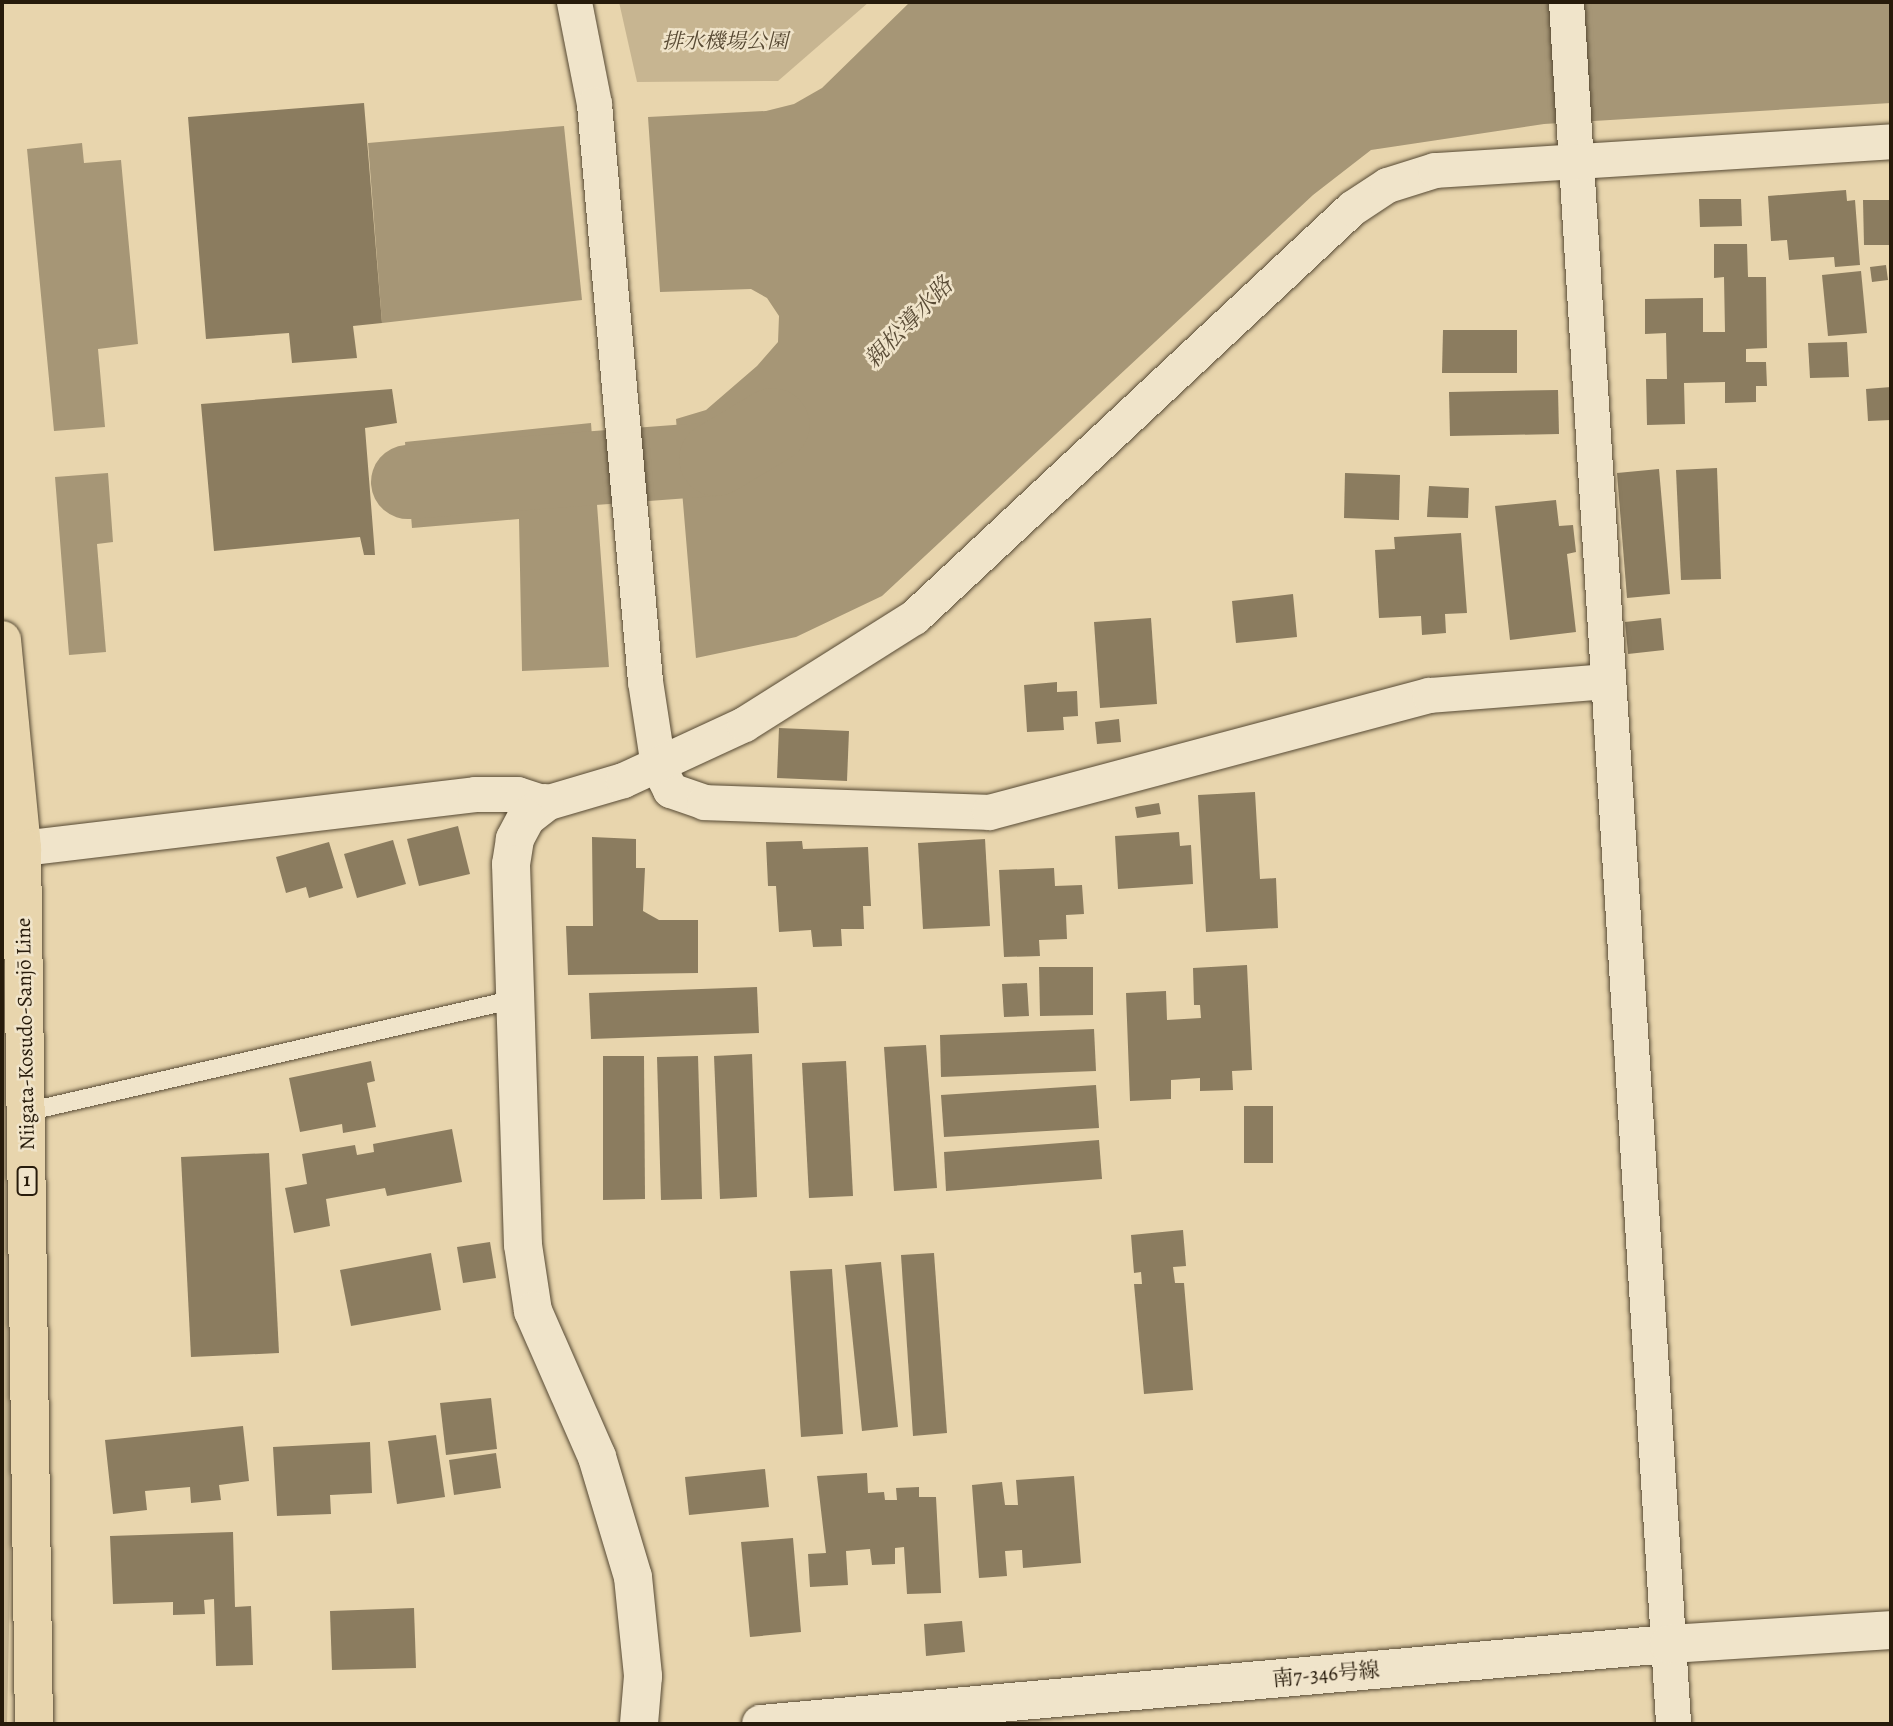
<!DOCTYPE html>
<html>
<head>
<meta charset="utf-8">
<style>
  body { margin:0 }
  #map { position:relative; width:1893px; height:1726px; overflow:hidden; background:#e8d5ad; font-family:Alegreya,"Noto Serif JP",serif }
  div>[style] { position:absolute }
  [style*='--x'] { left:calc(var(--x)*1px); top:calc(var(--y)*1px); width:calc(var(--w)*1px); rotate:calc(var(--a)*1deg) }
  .green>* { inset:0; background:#c7b591 }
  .water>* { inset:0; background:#a69676 }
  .river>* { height:74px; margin:-37px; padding:0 37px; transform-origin:37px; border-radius:37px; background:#a69676 }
  .building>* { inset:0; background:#8b7c5f }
  .roads { filter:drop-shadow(0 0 2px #574a34) drop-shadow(0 0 2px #574a34) }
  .service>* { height:18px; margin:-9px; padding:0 9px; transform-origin:9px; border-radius:9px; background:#f0e4ca }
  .minor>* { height:35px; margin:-17.5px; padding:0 17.5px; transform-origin:17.5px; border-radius:17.5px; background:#f0e4ca }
  .tertiary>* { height:38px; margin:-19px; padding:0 19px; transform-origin:19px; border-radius:19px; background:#f0e4ca }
  .primary>* { height:38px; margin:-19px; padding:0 19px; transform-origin:19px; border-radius:19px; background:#e8d5ad }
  span { translate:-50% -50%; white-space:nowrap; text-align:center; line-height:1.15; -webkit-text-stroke:5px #f0e4ca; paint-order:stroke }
  .shield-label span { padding:2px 5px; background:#f0e4ca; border:2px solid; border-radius:5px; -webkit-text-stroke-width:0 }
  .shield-label { font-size:19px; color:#271b0b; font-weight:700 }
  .park-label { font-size:21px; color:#574933; font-style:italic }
  .street-label { font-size:21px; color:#271b0b }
  .water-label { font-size:23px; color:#5a4c36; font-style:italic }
  .frame { position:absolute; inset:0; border:4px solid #271b0b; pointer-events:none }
</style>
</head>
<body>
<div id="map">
  <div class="green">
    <i style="clip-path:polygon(619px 2px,869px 2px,778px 81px,637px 82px)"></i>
    <i style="clip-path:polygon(2px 907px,15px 1349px,7px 1724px,2px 1724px)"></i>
  </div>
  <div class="water">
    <i style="clip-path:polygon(910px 2px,1891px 2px,1891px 103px,1544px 124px,1371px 150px,1313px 195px,882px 596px,796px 637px,696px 658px,676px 419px,706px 410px,757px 366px,778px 342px,779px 316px,767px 298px,751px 289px,660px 292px,648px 117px,766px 111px,794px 104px,822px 88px)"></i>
    <i style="clip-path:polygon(564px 126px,582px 300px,382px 323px,368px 143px)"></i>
    <i style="clip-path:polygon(82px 143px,84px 163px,121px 160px,138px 344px,98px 349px,105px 427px,54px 431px,27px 149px)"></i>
    <i style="clip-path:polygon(591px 423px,609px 667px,522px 671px,519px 519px,412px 528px,405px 442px)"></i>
    <i style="clip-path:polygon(108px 473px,113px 542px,97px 544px,106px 652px,69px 655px,55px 477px)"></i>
  </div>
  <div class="river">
    <i style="--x:408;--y:482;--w:309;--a:-4.3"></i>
    <i style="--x:716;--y:459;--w:66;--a:-30.8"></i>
  </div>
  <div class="building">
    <i style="clip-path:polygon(364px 103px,382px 323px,353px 326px,357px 358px,292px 363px,289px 333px,206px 339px,188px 117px)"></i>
    <i style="clip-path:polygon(1846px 190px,1847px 201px,1855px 200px,1860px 265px,1835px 267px,1834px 257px,1789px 260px,1787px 240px,1771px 241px,1768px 196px)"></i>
    <i style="clip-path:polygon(1699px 199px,1741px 199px,1742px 226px,1700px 227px)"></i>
    <i style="clip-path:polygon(1863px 200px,1890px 200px,1891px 245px,1864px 245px)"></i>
    <i style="clip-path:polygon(1714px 244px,1747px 244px,1748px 277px,1766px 277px,1767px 348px,1746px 349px,1746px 362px,1766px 362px,1767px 386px,1756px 386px,1756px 402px,1725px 403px,1725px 382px,1684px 383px,1685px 424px,1647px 425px,1646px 379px,1667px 379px,1666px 333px,1645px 334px,1645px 299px,1703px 298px,1703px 332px,1725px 332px,1724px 277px,1714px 278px)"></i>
    <i style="clip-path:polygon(1886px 265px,1888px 280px,1872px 282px,1870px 267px)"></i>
    <i style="clip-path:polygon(1861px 271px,1867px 333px,1828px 336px,1822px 275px)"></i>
    <i style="clip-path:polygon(1443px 330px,1517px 330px,1517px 373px,1442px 373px)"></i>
    <i style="clip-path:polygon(1847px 342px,1849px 377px,1810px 378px,1808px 343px)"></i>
    <i style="clip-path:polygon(1891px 387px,1891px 420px,1868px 421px,1866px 389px)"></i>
    <i style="clip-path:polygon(392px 389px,397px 423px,365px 428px,375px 555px,364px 555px,360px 537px,214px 551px,201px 404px)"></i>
    <i style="clip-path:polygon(1558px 390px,1559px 434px,1450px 436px,1449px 392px)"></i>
    <i style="clip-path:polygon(1717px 468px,1721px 579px,1681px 580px,1676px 470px)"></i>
    <i style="clip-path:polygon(1659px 469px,1670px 594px,1627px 598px,1617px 473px)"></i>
    <i style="clip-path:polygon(1345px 473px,1400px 475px,1399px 520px,1344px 518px)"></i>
    <i style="clip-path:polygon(1429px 486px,1469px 488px,1468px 518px,1427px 517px)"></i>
    <i style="clip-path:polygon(1556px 500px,1559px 526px,1573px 525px,1576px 552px,1567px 554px,1576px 632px,1510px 640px,1495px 506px)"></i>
    <i style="clip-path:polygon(1461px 533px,1467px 613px,1445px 614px,1446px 633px,1422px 635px,1421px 616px,1379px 618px,1375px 550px,1395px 549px,1394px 537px)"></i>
    <i style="clip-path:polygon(1293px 594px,1297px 637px,1236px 643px,1232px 601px)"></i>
    <i style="clip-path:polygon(1151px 618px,1157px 704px,1100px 708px,1094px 622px)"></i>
    <i style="clip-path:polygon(1661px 618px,1664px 650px,1628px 654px,1625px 622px)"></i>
    <i style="clip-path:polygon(1057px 682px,1057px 692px,1077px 691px,1078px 716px,1063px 717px,1064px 730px,1027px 732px,1024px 685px)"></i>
    <i style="clip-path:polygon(1119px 719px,1121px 742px,1097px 744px,1095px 722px)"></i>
    <i style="clip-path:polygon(779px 728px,849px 731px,847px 781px,777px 778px)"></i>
    <i style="clip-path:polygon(1255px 792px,1260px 879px,1276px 878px,1278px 928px,1206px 932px,1198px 795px)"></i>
    <i style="clip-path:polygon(1159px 803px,1161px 814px,1137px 818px,1135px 807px)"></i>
    <i style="clip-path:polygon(458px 826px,470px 874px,419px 886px,407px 839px)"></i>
    <i style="clip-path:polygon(1179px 832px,1180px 846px,1191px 845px,1193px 884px,1118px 889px,1115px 836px)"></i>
    <i style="clip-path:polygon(592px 837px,636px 839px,636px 868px,645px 868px,643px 911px,659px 920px,698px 920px,698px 973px,568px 975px,566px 926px,593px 926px)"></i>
    <i style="clip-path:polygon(985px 839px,990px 926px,923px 929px,918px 843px)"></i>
    <i style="clip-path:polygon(393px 840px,406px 884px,357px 898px,344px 854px)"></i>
    <i style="clip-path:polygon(802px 841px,803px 849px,868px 847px,871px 906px,863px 906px,864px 929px,841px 929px,842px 946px,813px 947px,811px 930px,779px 932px,776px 886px,768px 886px,766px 842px)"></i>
    <i style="clip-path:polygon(329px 842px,343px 888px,309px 898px,306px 887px,286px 893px,276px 857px)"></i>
    <i style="clip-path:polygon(1054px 868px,1055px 886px,1082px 885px,1084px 914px,1066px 915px,1067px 939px,1039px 940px,1040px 956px,1004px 957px,999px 870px)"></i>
    <i style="clip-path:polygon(1247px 965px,1252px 1070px,1232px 1071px,1233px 1090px,1200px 1091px,1200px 1078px,1171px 1080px,1171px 1099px,1130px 1101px,1126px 993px,1166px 991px,1167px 1020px,1201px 1018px,1200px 1005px,1194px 1005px,1193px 968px)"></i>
    <i style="clip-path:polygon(1039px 967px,1093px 967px,1093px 1015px,1040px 1016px)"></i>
    <i style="clip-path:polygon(1027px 983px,1029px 1016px,1004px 1017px,1002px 984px)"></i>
    <i style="clip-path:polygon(757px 987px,759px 1033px,591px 1039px,589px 993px)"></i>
    <i style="clip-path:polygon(1094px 1029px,1096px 1071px,941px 1077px,940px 1035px)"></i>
    <i style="clip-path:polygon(926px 1045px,937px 1188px,894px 1191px,884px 1047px)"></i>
    <i style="clip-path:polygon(752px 1054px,757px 1197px,720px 1199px,714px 1056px)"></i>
    <i style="clip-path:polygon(603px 1056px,644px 1056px,645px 1199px,603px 1200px)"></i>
    <i style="clip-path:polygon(698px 1056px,702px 1199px,661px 1200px,657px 1057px)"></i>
    <i style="clip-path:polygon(371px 1061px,375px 1081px,367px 1083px,376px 1127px,343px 1133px,342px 1124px,300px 1132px,289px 1078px)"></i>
    <i style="clip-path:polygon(846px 1061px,853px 1196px,809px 1198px,802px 1063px)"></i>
    <i style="clip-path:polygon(1096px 1085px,1099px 1128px,944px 1137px,941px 1095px)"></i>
    <i style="clip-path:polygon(1244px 1106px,1273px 1106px,1273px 1163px,1244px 1163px)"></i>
    <i style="clip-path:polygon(452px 1129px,462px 1182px,387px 1196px,385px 1188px,326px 1199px,330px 1226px,294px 1233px,285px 1188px,307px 1184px,302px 1154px,355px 1145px,357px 1155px,374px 1152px,373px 1144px)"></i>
    <i style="clip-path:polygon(1099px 1140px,1102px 1179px,946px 1191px,944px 1152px)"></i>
    <i style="clip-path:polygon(269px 1153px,279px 1353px,191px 1357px,181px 1157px)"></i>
    <i style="clip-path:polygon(1183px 1230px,1186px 1266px,1173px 1267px,1175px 1283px,1184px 1283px,1193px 1390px,1144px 1394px,1134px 1284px,1142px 1284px,1141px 1272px,1134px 1273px,1131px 1235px)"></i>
    <i style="clip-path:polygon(490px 1242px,496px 1278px,463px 1283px,457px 1247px)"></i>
    <i style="clip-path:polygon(431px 1253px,441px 1310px,351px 1326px,340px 1270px)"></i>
    <i style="clip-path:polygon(934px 1253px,947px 1433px,913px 1436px,901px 1255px)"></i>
    <i style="clip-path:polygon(881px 1262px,898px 1427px,862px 1431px,845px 1265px)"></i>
    <i style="clip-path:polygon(832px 1269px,843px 1434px,801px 1437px,790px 1271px)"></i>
    <i style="clip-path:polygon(491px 1398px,497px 1449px,446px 1455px,440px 1403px)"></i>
    <i style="clip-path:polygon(243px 1426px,249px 1481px,219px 1485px,221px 1500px,191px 1503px,190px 1487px,145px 1491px,147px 1510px,113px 1514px,105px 1440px)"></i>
    <i style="clip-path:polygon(436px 1435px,445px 1497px,397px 1504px,388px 1441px)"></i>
    <i style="clip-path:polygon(370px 1442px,372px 1493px,330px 1495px,331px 1514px,277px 1516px,273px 1447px)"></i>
    <i style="clip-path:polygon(496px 1453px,501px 1488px,454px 1495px,449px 1460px)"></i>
    <i style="clip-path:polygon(765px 1469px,769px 1507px,689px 1515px,685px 1477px)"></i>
    <i style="clip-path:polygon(867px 1473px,868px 1493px,884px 1492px,885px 1500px,897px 1500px,896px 1488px,919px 1487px,919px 1497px,936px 1497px,941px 1593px,907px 1594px,904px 1547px,895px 1548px,895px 1564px,872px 1565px,870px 1549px,846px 1551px,848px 1585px,810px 1587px,808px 1554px,826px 1553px,817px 1476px)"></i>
    <i style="clip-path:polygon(1074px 1476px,1081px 1563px,1023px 1568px,1022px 1550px,1005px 1551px,1007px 1576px,979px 1578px,972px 1485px,1002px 1482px,1005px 1505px,1018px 1505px,1016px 1480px)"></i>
    <i style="clip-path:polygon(233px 1532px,235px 1607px,251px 1606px,253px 1665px,216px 1666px,214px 1599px,204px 1600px,205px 1614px,173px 1615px,173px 1602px,113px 1604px,110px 1536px)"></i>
    <i style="clip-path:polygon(793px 1538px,801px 1632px,750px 1637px,741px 1542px)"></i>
    <i style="clip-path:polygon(414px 1608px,416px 1668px,332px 1670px,330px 1611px)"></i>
    <i style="clip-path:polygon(962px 1621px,965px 1652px,926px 1656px,924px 1624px)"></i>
  </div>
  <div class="roads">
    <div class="service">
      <i style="--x:26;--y:1112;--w:503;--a:-12.99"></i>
    </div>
    <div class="minor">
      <i style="--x:574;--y:2;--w:104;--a:78.9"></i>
      <i style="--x:594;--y:104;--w:579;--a:84.95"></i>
      <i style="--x:645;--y:681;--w:86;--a:81.3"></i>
      <i style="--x:658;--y:766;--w:27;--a:63"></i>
      <i style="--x:670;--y:790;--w:36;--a:19"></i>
      <i style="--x:704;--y:802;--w:285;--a:2"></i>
      <i style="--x:989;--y:812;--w:455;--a:-14.9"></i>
      <i style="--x:1429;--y:695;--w:177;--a:-4.5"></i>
      <i style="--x:1566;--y:2;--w:1725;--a:86.44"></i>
      <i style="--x:22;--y:848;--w:456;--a:-6.8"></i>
      <i style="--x:475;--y:794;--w:42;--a:0"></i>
      <i style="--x:517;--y:794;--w:29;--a:18"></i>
      <i style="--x:545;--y:803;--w:81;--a:-16.4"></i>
      <i style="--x:623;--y:780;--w:133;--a:-24.8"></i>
      <i style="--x:744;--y:724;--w:201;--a:-32.2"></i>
      <i style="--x:914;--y:617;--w:599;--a:-43.04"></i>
      <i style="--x:1352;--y:208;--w:42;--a:-33.3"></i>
      <i style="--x:1387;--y:185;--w:50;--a:-17.4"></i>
      <i style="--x:1435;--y:170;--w:457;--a:-3.6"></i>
    </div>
    <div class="tertiary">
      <i style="--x:545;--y:803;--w:24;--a:142"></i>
      <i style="--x:526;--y:818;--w:24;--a:118"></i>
      <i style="--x:515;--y:839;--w:25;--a:99"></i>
      <i style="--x:511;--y:864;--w:381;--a:88.2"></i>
      <i style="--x:523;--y:1245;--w:67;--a:81.4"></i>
      <i style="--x:533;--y:1311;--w:159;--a:66.3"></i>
      <i style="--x:597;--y:1457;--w:125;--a:73.3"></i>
      <i style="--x:633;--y:1577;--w:100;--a:84.2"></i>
      <i style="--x:643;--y:1676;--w:48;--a:94.8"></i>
      <i style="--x:761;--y:1724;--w:912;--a:-5.04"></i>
      <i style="--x:1669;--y:1644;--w:222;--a:-3.6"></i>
    </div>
    <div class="primary">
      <i style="--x:2;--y:640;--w:209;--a:84.5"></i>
      <i style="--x:22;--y:848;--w:876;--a:89.22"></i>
    </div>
  </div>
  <div class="shield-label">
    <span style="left:27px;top:1181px">1</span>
  </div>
  <div class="park-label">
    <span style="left:725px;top:41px">排水機場公園</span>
  </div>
  <div class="street-label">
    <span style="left:25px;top:1034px;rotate:-91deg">Niigata-Kosudo-Sanjō Line</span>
    <span style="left:1326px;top:1674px;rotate:-5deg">南7-346号線</span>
  </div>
  <div class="water-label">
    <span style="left:909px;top:323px;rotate:-46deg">親松導水路</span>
  </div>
  <div class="frame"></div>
</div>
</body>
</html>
